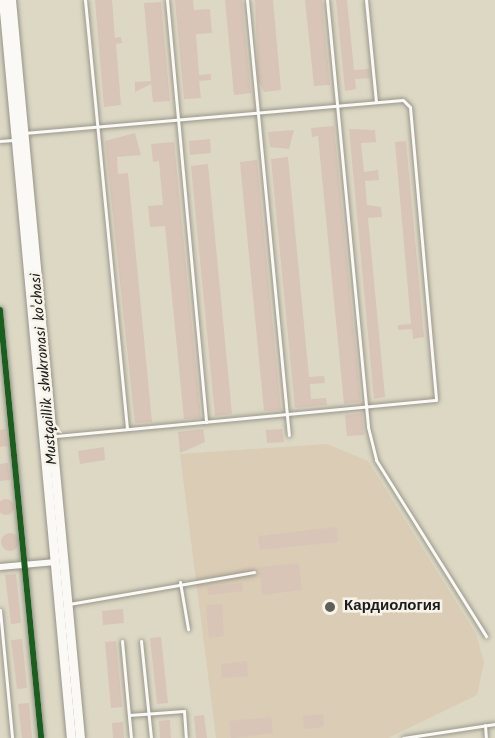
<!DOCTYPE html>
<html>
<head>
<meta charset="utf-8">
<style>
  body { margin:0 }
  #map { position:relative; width:495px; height:738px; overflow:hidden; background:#dcd8c4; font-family:Kalam,sans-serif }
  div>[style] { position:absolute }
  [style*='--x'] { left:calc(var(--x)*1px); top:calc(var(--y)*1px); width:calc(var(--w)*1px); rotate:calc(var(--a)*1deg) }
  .built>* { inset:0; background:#daccb5 }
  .building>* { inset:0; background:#d8c5b8 }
  .round { border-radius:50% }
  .roads { filter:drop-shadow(0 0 2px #979489) drop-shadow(0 0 2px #979489) }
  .service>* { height:3px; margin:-1.5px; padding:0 1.5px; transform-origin:1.5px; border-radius:1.5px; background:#faf9f6 }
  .minor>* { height:6px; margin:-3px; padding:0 3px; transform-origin:3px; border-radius:3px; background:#faf9f6 }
  .primary>* { height:9px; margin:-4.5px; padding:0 4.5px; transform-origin:4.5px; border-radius:4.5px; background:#faf9f6 }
  .cycleway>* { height:6px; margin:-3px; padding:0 3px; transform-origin:3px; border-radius:3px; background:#1b5e20 }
  .dots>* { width:16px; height:16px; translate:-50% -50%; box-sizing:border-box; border:3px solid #f7f3e8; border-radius:50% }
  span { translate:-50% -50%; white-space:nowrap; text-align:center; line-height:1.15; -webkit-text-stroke:5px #f7f3e8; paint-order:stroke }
  .street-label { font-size:15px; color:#1c1c1c }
  .poi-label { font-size:15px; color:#1c1c1c; font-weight:700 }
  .left { translate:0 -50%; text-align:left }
</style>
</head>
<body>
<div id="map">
  <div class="built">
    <i style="clip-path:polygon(327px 444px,368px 461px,476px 634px,484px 662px,477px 695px,388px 738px,216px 738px,180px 454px)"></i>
  </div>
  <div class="building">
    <i style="clip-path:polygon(95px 0,112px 0,115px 38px,121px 37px,122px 43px,116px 44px,121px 105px,104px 107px)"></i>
    <i style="clip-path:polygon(175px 0,193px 0,194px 10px,210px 9px,212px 33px,196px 34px,199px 75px,211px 74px,211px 80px,199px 81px,201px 98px,184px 99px)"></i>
    <i style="clip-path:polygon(225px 0,242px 0,251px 93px,234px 95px)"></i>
    <i style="clip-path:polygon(255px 0,273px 0,281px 90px,264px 92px,258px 80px)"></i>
    <i style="clip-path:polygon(305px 0,322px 0,330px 85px,314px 86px)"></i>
    <i style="clip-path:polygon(336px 0,347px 0,354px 70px,369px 69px,370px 78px,355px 79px,356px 89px,345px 91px)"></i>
    <i style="clip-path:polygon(161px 2px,170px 101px,153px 102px,151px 84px,135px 92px,135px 82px,151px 81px,144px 3px)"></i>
    <i style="clip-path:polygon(334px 126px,361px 402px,344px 404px,318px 136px,312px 137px,311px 128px)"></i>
    <i style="clip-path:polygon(349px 129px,375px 130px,376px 142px,361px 143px,364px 172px,378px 170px,379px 180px,365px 181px,367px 205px,381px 207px,382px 217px,368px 218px,385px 397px,374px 399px)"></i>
    <i style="clip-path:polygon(294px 130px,289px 149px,270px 147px,268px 132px)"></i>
    <i style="clip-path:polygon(135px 133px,141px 155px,117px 157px,118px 174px,128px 173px,152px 422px,135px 423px,105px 141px)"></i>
    <i style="clip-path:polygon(210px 139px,211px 153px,190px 155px,189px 141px)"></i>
    <i style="clip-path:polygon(406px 141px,424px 337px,413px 339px,412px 329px,398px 330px,398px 325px,411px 324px,395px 142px)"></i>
    <i style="clip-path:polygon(174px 142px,201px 418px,184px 419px,165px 226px,150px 227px,148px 206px,163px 205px,159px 161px,153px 162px,151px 144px)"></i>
    <i style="clip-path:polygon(288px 157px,309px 377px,324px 376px,325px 383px,310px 384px,311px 399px,326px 398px,327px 405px,295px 408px,271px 159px)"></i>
    <i style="clip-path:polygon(257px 160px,281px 410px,264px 411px,240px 162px)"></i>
    <i style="clip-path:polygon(208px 164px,232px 414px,215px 416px,191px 166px)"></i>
    <i style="clip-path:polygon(362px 413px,364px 435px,347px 436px,345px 415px)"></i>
    <i style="clip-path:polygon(5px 429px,7px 446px,0 447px,0 430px)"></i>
    <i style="clip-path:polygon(203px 429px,205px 442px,180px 453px,178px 432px)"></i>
    <i style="clip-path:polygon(282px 429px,284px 442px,267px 443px,266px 430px)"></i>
    <i style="clip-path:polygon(104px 447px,105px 460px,80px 464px,78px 451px)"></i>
    <i style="clip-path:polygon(8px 463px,10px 480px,0 481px,0 464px)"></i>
    <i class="round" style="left:-2px;top:499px;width:16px;height:16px"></i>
    <i style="clip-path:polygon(337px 527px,338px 542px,260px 550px,258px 536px)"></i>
    <i class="round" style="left:1px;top:533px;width:18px;height:18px"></i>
    <i style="clip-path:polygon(299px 563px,302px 590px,262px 595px,259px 567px)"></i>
    <i style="clip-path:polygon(16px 574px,21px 623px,11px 624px,5px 575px)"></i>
    <i style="clip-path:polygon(242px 583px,243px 591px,208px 595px,207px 587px)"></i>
    <i style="clip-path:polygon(222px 604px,224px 636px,209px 638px,206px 605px)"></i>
    <i style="clip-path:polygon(123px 609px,124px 623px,103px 625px,102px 611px)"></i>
    <i style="clip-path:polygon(161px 637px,168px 703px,157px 704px,150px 638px)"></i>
    <i style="clip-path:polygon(22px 639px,27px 688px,17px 689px,11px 640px)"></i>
    <i style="clip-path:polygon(116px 641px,122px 707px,111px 708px,105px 642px)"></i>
    <i style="clip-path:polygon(247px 661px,248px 676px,222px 678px,221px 664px)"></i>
    <i style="clip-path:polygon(29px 703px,32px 738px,22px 738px,18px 704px)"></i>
    <i style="clip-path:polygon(323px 714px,324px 727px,304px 729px,303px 716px)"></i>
    <i style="clip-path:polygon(204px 715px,207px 738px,196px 738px,194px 716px)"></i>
    <i style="clip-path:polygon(271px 717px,273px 733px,231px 738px,229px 721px)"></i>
    <i style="clip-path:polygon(170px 720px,171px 738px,160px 738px,159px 721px)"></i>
    <i style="clip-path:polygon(123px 722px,124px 738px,113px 738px,112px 723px)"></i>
  </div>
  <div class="roads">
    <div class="service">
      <i style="--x:85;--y:0;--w:431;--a:84.4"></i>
      <i style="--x:167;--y:0;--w:424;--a:84.7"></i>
      <i style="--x:247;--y:0;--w:437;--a:84.5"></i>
      <i style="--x:327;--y:0;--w:429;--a:84.5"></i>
      <i style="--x:368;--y:427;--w:34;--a:76"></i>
      <i style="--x:376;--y:460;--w:208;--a:58"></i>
      <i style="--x:366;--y:0;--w:102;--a:84.4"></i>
      <i style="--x:24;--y:133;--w:380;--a:-5"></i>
      <i style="--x:403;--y:100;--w:10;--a:45"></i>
      <i style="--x:410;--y:107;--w:294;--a:84.9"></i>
      <i style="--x:436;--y:400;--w:383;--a:174.6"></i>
      <i style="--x:0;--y:141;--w:13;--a:-4"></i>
      <i style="--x:180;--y:582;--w:48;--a:80.3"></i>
      <i style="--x:69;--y:604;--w:188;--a:-9.8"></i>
      <i style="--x:0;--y:610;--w:129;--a:84.6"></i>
      <i style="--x:122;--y:641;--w:97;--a:84.7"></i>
      <i style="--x:141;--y:641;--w:98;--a:84.1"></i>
      <i style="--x:129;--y:715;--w:55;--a:-4.2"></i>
      <i style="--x:184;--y:711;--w:27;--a:86"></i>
      <i style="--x:485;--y:725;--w:13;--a:86"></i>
      <i style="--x:403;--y:738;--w:93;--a:-8.7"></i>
    </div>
    <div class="minor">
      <i style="--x:0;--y:310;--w:430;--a:84.5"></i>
      <i style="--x:0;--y:567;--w:56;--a:-5.1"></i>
    </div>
    <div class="primary">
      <i style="--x:3;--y:0;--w:741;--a:84.74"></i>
      <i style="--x:11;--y:0;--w:741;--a:84.66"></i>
    </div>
  </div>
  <div class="cycleway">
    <i style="--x:0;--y:310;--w:430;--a:84.5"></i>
  </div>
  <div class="dots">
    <i style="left:330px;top:607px;background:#5f5e57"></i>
  </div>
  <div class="street-label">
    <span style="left:45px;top:369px;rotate:-95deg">Mustqaillik shukronasi ko'chasi</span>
  </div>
  <div class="poi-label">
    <span class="left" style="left:344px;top:607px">Кардиология</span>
  </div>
</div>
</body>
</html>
